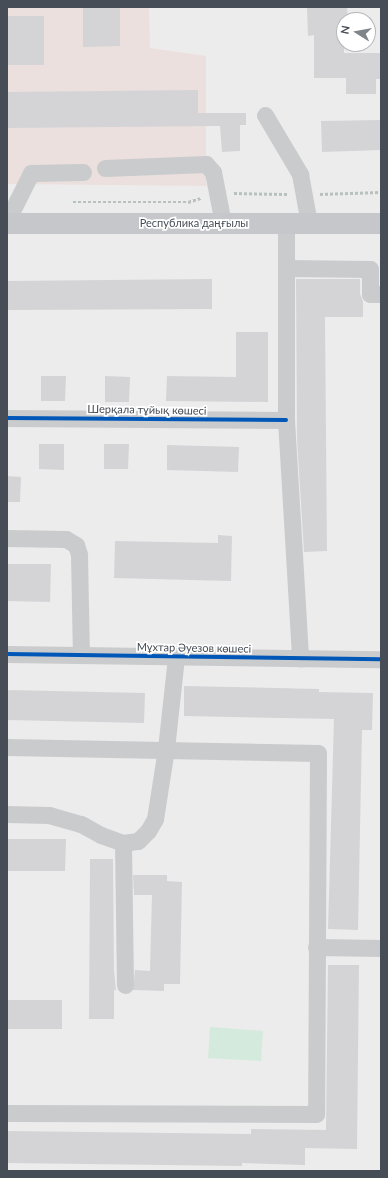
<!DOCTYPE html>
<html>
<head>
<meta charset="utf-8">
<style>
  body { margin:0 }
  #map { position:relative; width:388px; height:1178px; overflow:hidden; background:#edecec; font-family:Lato,sans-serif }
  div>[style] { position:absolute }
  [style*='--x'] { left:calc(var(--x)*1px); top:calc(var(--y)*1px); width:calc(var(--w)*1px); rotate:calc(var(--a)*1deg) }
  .medical>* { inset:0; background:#ebe0de }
  .green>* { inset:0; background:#d3eadd }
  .building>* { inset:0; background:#d4d4d7 }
  .path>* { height:2.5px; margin-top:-1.25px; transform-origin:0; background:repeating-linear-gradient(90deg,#b7c1be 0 3px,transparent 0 5px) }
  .minor>* { height:17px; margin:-8.5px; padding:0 8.5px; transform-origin:8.5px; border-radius:8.5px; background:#c9cbcd }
  .major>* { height:21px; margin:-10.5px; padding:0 10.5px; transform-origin:10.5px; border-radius:10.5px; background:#c5c7ca }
  .cycleway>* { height:4px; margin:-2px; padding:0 2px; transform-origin:2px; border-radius:2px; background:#0057b8 }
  span { translate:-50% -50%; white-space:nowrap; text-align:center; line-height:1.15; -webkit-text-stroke:3.5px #fff; paint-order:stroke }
  .street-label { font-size:11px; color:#464d56 }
  .frame { position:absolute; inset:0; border:8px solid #464d56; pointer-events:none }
  .north { position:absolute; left:336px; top:12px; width:40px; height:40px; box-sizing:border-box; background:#fff; border:1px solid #b5b8bb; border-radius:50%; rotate:281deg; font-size:11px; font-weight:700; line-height:16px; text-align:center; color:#464d56 }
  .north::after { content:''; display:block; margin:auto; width:14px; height:18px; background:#80858a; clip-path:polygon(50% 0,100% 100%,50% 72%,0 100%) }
</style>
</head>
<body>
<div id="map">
  <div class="medical">
    <i style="clip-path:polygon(7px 7px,149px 7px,150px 48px,206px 56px,206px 186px,7px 184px)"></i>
  </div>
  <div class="green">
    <i style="clip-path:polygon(210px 1027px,263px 1031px,261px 1061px,208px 1058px)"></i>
  </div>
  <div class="building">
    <i style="clip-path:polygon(83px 7px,120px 7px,120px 46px,83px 47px)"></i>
    <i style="clip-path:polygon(307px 7px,347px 7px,348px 20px,344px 20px,344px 53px,381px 53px,381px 79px,376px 79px,376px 94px,346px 94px,346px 78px,314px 78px,314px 35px,308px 36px)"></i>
    <i style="clip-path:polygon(7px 16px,44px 16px,44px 65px,7px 65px)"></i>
    <i style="clip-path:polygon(198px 90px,198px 113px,246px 113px,246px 125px,240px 125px,240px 151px,222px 152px,220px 126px,7px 128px,7px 92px)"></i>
    <i style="clip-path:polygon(381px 120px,381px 150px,322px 152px,321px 121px)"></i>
    <i style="clip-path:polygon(212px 279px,212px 309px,7px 310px,7px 281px)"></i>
    <i style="clip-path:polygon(296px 279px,360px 279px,360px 294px,363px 301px,363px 317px,325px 317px,327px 551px,304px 552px,297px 439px)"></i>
    <i style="clip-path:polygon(236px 332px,268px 332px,268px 402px,166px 401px,167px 376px,236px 377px)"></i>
    <i style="clip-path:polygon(41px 376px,66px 376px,65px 401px,41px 401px)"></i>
    <i style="clip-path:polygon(105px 376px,130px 377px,129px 402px,105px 402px)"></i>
    <i style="clip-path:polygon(39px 444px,64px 444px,64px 470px,39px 469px)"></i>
    <i style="clip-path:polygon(104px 444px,129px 444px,128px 469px,104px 469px)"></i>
    <i style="clip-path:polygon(167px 445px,239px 447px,238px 472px,167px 470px)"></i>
    <i style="clip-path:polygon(7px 476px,21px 477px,20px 502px,7px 502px)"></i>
    <i style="clip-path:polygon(218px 535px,232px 536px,231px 581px,114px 578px,115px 541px,218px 543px)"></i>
    <i style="clip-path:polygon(7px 564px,51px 564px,50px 602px,7px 601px)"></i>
    <i style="clip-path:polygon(184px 686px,319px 689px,319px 692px,373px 693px,372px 730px,362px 730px,358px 930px,328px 929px,334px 719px,184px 716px)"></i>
    <i style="clip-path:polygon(7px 690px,145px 693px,144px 723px,7px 720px)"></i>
    <i style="clip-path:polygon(7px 839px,66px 839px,65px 871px,7px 871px)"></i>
    <i style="clip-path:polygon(90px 859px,113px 859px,114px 970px,116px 990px,114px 990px,114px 1019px,89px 1019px)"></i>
    <i style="clip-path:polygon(133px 875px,167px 875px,167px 881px,182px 882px,180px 984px,164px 984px,164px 991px,133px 990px,135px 970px,150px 971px,152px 895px,134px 895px)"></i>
    <i style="clip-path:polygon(328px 965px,359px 965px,357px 1149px,305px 1148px,305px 1165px,242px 1163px,242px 1166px,7px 1163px,7px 1131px,251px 1134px,251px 1129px,326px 1130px)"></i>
    <i style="clip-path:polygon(7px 1000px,62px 1000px,62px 1029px,7px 1029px)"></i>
  </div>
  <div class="path">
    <i style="--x:234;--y:193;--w:53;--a:1.1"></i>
    <i style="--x:320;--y:194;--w:61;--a:-1.9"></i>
    <i style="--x:73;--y:202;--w:115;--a:0"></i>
    <i style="--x:188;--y:202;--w:14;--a:-17"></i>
  </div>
  <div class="minor">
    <i style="--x:265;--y:115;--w:69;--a:59.3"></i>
    <i style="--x:300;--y:174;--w:50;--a:79.6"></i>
    <i style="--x:105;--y:168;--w:101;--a:-2.3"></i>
    <i style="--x:206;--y:164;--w:11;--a:49"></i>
    <i style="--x:213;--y:172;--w:52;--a:78.9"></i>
    <i style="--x:7;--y:221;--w:54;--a:-63.4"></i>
    <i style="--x:31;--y:173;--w:52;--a:-1.1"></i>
    <i style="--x:286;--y:224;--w:196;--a:90"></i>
    <i style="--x:286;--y:420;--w:239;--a:86.6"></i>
    <i style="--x:286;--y:268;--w:84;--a:0.7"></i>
    <i style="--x:370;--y:269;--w:25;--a:90"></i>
    <i style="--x:370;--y:294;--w:11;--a:0"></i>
    <i style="--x:7;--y:418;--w:279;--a:0.4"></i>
    <i style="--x:7;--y:538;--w:59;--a:1"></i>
    <i style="--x:66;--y:539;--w:12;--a:31"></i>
    <i style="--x:76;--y:545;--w:9;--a:72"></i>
    <i style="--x:79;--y:554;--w:101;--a:88.9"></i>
    <i style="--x:7;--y:654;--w:374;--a:0.8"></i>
    <i style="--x:7;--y:747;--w:311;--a:1.1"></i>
    <i style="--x:318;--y:753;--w:361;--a:90.3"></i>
    <i style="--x:316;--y:1114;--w:309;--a:-179.8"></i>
    <i style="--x:7;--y:814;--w:42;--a:1.4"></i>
    <i style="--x:49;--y:815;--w:33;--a:16"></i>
    <i style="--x:81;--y:824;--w:23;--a:29"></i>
    <i style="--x:101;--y:835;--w:23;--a:20"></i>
    <i style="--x:123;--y:843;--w:15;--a:-8"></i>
    <i style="--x:138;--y:841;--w:14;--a:-45"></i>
    <i style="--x:148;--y:831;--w:14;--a:-60"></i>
    <i style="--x:155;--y:819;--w:71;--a:-81.1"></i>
    <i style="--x:166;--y:749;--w:93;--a:-83.8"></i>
    <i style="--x:123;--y:843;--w:142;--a:89.2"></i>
    <i style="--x:316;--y:947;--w:65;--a:0.9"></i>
  </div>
  <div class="major">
    <i style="--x:7;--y:223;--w:374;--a:0"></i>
  </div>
  <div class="cycleway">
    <i style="--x:7;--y:418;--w:279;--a:0.4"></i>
    <i style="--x:7;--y:654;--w:374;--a:0.8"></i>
  </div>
  <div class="street-label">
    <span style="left:194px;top:223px">Республика даңғылы</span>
    <span style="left:147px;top:410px;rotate:1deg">Шерқала тұйық көшесі</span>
    <span style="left:194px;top:648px;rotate:1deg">Мұхтар Әуезов көшесі</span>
  </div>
  <div class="frame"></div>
  <div class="north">N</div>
</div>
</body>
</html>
